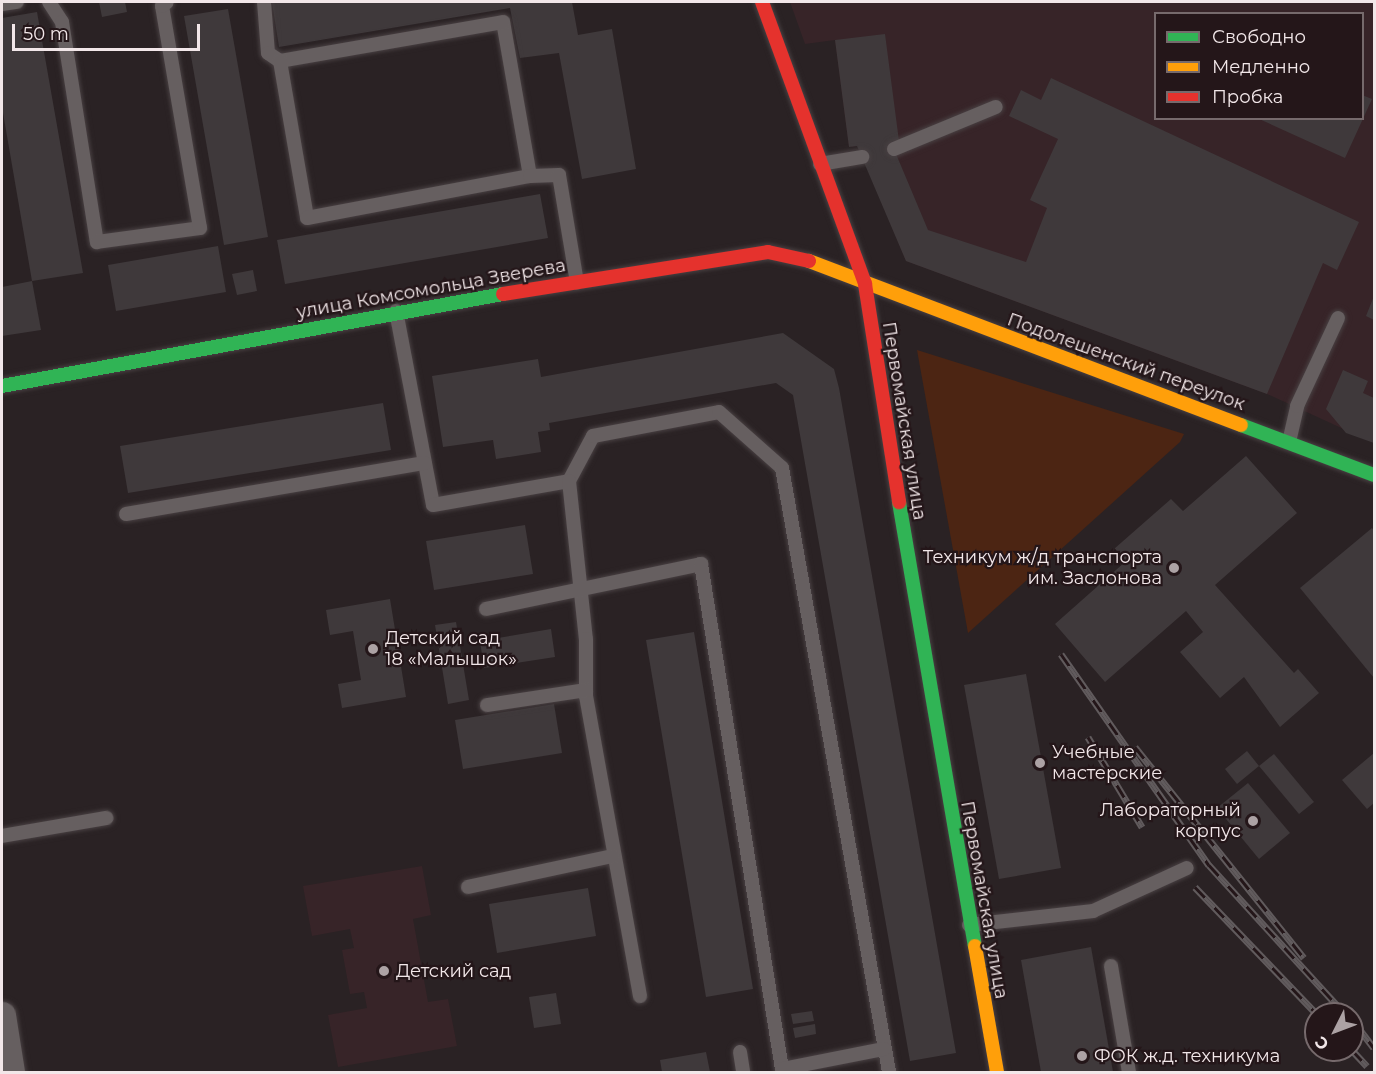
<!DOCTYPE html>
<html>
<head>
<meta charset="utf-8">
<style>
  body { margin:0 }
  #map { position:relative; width:1376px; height:1074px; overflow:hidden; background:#2a2224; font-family:Montserrat,sans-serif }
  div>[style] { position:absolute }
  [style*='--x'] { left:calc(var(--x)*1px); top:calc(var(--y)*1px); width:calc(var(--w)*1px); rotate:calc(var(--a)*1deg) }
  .built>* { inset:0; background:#372428 }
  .green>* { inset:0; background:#4c2513 }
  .building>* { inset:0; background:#3f393b }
  .roads { filter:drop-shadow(0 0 2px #484042) drop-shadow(0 0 2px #484042) }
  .lane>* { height:14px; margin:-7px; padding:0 7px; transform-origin:7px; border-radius:7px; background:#665f60 }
  .street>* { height:27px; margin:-13.5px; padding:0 13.5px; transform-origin:13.5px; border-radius:13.5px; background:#665f60 }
  .fast>* { height:14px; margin:-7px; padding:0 7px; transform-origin:7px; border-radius:7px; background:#30b455 }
  .slow>* { height:14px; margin:-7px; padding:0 7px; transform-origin:7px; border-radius:7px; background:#ff9f0a }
  .jam>* { height:14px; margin:-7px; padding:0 7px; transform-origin:7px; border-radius:7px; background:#e5322d }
  .rail>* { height:7px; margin-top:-3.5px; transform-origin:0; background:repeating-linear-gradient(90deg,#241619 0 14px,#615b5d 0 28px); box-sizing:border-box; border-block:2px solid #615b5d }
  .dots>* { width:16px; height:16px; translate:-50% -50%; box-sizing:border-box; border:3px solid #241619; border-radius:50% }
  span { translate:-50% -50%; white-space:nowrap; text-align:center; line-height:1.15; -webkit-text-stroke:4.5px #241619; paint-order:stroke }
  .street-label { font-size:18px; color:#f2e7e9 }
  .poi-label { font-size:18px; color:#f2e7e9 }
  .right { translate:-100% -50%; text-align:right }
  .left { translate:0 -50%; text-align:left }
  .frame { position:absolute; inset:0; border:3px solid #f2e7e9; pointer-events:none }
  .legend { position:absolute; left:1154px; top:12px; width:210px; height:108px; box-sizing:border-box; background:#241619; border:2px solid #766a6c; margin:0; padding:8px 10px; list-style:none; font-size:18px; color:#f2e7e9 }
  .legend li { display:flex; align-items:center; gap:12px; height:30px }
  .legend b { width:30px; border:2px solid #766a6c }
  .north { position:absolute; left:1304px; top:1002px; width:60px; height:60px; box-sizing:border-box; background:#241619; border:2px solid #766a6c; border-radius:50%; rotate:228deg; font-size:16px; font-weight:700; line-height:24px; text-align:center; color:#f2e7e9 }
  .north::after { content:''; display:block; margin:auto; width:21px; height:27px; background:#aca2a4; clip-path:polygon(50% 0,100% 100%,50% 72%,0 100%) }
  .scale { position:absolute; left:12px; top:24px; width:188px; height:27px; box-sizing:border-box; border:3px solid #f2e7e9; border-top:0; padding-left:8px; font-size:18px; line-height:21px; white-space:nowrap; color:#f2e7e9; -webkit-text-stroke:4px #241619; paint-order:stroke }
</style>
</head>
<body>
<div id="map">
  <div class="built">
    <i style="clip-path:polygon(evenodd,790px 2px,1374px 2px,1374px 443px,1267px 394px,906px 261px,858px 146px,849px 147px,835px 40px,805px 44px,790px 2px,1156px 14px,1362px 14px,1362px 118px,1156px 118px,1156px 14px)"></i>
    <i style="clip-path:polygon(422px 866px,431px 915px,413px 919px,428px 1002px,448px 999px,457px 1046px,338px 1067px,328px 1015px,367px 1008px,364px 992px,350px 994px,342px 950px,354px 948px,350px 929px,312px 936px,303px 886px)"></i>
  </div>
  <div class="green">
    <i style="clip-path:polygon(917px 350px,1184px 434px,1180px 442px,968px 633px)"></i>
  </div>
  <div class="building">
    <i style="clip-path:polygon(99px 2px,125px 2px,127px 12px,102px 17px)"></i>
    <i style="clip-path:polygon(572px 2px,578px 35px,612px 29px,636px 169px,582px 179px,559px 53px,520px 58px,510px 8px,279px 47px,272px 3px)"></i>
    <i style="clip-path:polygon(228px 9px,268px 237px,224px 245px,184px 16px)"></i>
    <i style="clip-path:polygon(37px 12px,83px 273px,32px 281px,2px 107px,2px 18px)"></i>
    <i style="clip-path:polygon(885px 34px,899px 141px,891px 142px,928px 230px,1026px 262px,1047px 208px,1030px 200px,1058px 139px,1009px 116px,1021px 90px,1041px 100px,1051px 78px,1359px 222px,1337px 270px,1323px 263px,1267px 394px,906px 261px,857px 146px,849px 147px,835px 40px)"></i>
    <i style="clip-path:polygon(1362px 95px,1372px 99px,1345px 158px,1257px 118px,1362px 118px)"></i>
    <i style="clip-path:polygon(540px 194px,548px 238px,285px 284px,277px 240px)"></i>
    <i style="clip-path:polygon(218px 246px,226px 292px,116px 311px,108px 265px)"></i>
    <i style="clip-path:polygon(253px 270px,257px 291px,237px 295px,232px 274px)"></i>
    <i style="clip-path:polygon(32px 281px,41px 330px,2px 336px,2px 287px)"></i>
    <i style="clip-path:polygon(1374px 296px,1374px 320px,1366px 316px)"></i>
    <i style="clip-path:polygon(783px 333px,834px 369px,839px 388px,956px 1053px,910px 1061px,793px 395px,776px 383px,549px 423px,550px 430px,538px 432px,541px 452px,496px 459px,493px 440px,443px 447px,432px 376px,538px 359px,541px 377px)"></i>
    <i style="clip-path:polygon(1343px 370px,1368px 381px,1363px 393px,1374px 398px,1374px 443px,1346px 433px,1326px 409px)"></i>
    <i style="clip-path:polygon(383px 403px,391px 450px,128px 493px,120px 446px)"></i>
    <i style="clip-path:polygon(1246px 456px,1297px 513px,1215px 585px,1294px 673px,1298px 669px,1319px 693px,1280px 727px,1244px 677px,1220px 698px,1180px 652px,1203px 632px,1186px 611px,1105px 682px,1055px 624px,1125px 562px,1114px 549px,1171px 499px,1183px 511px)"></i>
    <i style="clip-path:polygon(525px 525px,533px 574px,434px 590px,426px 541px)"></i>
    <i style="clip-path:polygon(1372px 528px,1374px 531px,1374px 678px,1300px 588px)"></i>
    <i style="clip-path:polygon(390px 599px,406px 697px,342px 708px,338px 684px,361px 680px,353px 631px,330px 635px,326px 610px)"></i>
    <i style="clip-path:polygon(456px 622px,469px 700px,448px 704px,435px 625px)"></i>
    <i style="clip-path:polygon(551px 629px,555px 657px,484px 668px,480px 641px)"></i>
    <i style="clip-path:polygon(694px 632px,753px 989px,706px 997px,646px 640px)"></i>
    <i style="clip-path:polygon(1026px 674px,1061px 868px,999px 879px,964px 685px)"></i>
    <i style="clip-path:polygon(554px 704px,562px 753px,463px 769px,455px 720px)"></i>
    <i style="clip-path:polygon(1247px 751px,1259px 766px,1237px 784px,1225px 769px)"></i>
    <i style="clip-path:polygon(1374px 753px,1374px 803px,1367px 809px,1342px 780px)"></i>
    <i style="clip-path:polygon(1274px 754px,1314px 802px,1299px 814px,1259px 766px)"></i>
    <i style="clip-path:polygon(1248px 783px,1290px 833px,1259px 859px,1217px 808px)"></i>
    <i style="clip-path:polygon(588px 888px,596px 936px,497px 953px,489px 904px)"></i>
    <i style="clip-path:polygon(1091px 947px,1113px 1072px,1041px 1072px,1021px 960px)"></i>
    <i style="clip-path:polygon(556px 993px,561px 1024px,534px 1028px,529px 997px)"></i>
    <i style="clip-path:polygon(812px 1011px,814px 1021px,793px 1024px,791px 1014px)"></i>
    <i style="clip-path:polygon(815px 1024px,816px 1034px,795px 1038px,793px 1028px)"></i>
    <i style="clip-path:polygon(706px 1052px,710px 1072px,662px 1072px,660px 1060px)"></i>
  </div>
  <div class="roads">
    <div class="lane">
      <i style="--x:49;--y:2;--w:24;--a:57"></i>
      <i style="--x:62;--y:22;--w:223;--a:81"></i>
      <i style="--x:97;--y:242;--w:104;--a:-7.7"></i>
      <i style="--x:200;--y:228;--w:225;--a:-99.7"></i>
      <i style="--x:162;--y:6;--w:6;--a:-39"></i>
      <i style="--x:264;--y:2;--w:51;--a:85.5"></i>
      <i style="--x:268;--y:53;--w:14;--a:34"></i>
      <i style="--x:2;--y:4;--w:15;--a:-8"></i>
      <i style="--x:894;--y:149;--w:110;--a:-22.4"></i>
      <i style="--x:820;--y:164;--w:43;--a:-9.5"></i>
      <i style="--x:530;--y:176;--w:156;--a:-99.9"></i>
      <i style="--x:503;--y:22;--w:226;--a:170.1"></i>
      <i style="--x:280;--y:61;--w:159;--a:80.2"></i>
      <i style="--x:307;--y:218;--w:227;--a:-10.7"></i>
      <i style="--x:530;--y:176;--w:29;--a:-2"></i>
      <i style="--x:559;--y:175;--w:109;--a:80.5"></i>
      <i style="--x:396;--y:311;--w:197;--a:79.2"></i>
      <i style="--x:433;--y:505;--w:138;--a:-10"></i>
      <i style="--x:569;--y:481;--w:51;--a:-61.9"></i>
      <i style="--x:593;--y:436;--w:128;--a:-10.8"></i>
      <i style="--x:719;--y:412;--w:84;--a:41.6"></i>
      <i style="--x:782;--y:468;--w:613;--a:79.95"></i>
      <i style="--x:1289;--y:442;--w:37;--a:-77"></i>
      <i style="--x:1297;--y:406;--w:97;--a:-65"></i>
      <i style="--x:569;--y:481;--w:159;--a:83.9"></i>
      <i style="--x:586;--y:639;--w:57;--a:90"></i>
      <i style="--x:586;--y:696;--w:305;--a:79.8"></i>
      <i style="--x:126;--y:514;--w:303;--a:-9.7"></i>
      <i style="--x:486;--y:609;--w:220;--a:-11.8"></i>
      <i style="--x:701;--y:564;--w:511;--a:80.89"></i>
      <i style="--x:782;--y:1069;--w:104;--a:-11.1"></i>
      <i style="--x:487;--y:705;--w:100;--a:-8.6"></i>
      <i style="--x:2;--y:836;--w:106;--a:-9.8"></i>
      <i style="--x:468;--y:887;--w:148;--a:-12.1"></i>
      <i style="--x:969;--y:925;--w:125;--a:-6.4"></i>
      <i style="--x:1093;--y:911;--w:103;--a:-24.6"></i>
      <i style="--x:1111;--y:966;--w:108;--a:80.4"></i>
      <i style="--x:740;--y:1052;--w:20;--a:81"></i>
    </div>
    <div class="street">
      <i style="--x:2;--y:1015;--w:58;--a:81"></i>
    </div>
    <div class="fast">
      <i style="--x:2;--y:386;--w:509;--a:-10.41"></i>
      <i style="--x:1241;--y:425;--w:142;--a:20.6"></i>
      <i style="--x:899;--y:502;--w:450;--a:80.3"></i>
    </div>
    <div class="slow">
      <i style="--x:809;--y:261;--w:462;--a:20.8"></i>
      <i style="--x:975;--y:946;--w:128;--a:80.1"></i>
    </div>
    <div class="jam">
      <i style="--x:762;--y:2;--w:300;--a:69.9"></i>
      <i style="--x:865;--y:284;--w:221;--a:81.1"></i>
      <i style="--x:503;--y:294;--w:268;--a:-9"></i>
      <i style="--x:768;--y:252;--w:42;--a:12.4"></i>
    </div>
  </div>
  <div class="rail">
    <i style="--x:1061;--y:654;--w:258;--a:55"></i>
    <i style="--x:1209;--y:865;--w:202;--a:47.6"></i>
    <i style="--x:1088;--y:737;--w:105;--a:59"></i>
    <i style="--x:1135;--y:747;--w:270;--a:51.3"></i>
    <i style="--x:1195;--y:887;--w:176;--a:46.2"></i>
    <i style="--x:1352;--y:1019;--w:36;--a:53"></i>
    <i style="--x:1352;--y:1050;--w:22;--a:47"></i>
  </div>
  <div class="dots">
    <i style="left:1174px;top:568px;background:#aca2a4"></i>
    <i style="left:373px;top:649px;background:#aca2a4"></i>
    <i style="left:1040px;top:763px;background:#aca2a4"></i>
    <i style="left:1253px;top:821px;background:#aca2a4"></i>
    <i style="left:384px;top:971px;background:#aca2a4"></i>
    <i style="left:1082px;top:1056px;background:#aca2a4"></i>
  </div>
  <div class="street-label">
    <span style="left:431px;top:289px;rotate:-10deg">улица Комсомольца Зверева</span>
    <span style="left:1126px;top:362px;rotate:20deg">Подолешенский переулок</span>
    <span style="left:904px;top:421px;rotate:81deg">Первомайская улица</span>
    <span style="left:984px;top:900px;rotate:80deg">Первомайская улица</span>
  </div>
  <div class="poi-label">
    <span class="right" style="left:1162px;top:568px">Техникум ж/д транспорта<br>им. Заслонова</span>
    <span class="left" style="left:385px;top:649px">Детский сад<br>18 «Малышок»</span>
    <span class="left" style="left:1052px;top:763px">Учебные<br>мастерские</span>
    <span class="right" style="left:1241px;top:821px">Лабораторный<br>корпус</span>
    <span class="left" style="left:396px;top:971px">Детский сад</span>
    <span class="left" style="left:1094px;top:1056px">ФОК ж.д. техникума</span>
  </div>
  <div class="frame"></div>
  <ul class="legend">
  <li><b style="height:8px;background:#30b455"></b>Свободно</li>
  <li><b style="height:8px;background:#ff9f0a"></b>Медленно</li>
  <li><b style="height:8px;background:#e5322d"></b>Пробка</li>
  </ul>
  <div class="north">С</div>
  <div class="scale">50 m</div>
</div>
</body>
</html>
